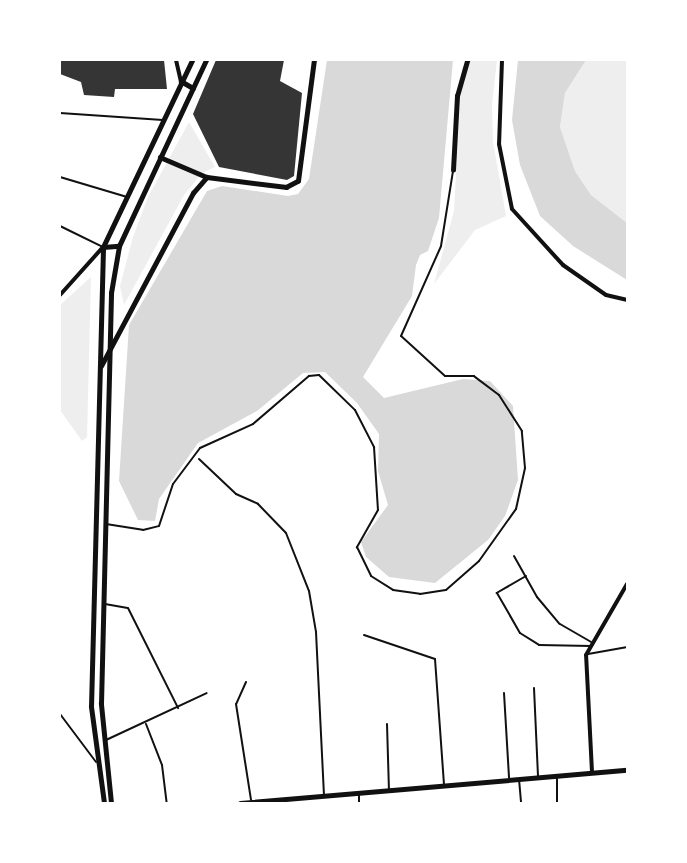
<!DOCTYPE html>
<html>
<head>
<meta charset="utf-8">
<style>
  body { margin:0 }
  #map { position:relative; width:687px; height:863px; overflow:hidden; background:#fff; font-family:Cabin,sans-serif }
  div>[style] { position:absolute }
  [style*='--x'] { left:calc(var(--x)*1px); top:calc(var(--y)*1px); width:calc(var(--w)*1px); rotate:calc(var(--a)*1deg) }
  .green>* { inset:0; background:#eee }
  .water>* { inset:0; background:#d9d9d9 }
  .building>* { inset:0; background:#353535 }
  .service>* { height:2px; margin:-1px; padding:0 1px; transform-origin:1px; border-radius:1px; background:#111 }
  .minor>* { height:4px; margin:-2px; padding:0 2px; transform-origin:2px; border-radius:2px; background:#111 }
  .tertiary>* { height:4.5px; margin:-2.25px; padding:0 2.25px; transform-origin:2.25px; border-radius:2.25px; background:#111 }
  .secondary>* { height:5px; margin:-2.5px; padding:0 2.5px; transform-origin:2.5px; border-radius:2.5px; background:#111 }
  span { translate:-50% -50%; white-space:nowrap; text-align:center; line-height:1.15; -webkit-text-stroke:4px #fff; paint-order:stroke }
  .frame { position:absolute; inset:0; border:61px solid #fff; pointer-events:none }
</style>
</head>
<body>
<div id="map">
  <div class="green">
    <i style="clip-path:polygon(467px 60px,497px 60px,492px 105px,493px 142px,506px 216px,475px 230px,434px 284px,454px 211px,462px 68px)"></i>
    <i style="clip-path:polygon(586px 60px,627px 60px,627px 223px,591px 195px,575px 171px,560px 127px,565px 93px)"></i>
    <i style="clip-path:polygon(189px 122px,215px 167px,202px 173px,184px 195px,124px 305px,120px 286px,133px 237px,148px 197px)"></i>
    <i style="clip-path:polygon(91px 277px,87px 437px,82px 441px,60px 410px,60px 305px)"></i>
  </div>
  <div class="water">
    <i style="clip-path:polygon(327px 60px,453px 60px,439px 218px,428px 251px,420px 255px,416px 265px,412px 296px,363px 377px,384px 398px,463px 379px,490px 381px,513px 406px,518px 480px,505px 516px,488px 540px,435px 583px,389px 577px,366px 557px,361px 542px,388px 505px,378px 471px,379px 434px,357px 403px,325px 372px,303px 373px,257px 411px,198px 443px,159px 499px,155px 521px,138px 520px,119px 481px,129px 325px,207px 191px,222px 186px,288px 196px,298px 194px,309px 179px)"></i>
    <i style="clip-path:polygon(518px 60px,586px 60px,565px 93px,560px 127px,575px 171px,591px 195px,627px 223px,627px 280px,573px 246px,540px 216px,520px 165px,512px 120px)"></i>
  </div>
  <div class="building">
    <i style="clip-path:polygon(60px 60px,164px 60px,167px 89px,115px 89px,114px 97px,84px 95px,81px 82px,60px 74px)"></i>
    <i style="clip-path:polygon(216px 60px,284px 60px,280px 81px,302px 93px,294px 176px,287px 180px,219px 167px,193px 114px)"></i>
  </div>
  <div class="service">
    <i style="--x:60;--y:113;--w:103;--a:3.9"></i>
    <i style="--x:60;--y:177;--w:70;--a:16.6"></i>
    <i style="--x:60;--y:226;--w:48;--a:26"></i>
    <i style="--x:199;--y:459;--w:51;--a:43.4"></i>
    <i style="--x:236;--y:494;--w:24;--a:24"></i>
    <i style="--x:258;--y:504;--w:40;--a:46"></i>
    <i style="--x:286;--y:533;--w:62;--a:68.4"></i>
    <i style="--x:309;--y:591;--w:42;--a:80.3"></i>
    <i style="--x:316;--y:632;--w:162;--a:87.2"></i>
    <i style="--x:106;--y:524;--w:37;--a:9"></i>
    <i style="--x:143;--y:530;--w:16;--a:-14"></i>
    <i style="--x:159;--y:526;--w:44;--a:-71.6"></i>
    <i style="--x:173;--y:484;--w:45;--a:-53.1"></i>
    <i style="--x:200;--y:448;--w:58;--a:-24.4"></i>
    <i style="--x:253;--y:424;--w:74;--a:-40.6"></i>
    <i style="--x:309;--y:376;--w:10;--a:-6"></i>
    <i style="--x:319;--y:375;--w:50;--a:44.2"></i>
    <i style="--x:355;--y:410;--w:42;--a:62.8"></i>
    <i style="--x:374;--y:447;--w:63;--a:86.4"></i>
    <i style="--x:378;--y:510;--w:43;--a:119.6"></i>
    <i style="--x:357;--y:547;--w:32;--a:64"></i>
    <i style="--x:371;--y:576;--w:26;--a:32"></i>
    <i style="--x:393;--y:590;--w:27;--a:8"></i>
    <i style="--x:420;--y:594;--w:26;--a:-9"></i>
    <i style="--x:446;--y:590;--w:44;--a:-41.3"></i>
    <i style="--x:479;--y:561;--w:64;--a:-54.6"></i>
    <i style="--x:516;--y:509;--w:42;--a:-77.6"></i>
    <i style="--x:525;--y:468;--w:37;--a:-95"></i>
    <i style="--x:522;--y:431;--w:43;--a:-122.6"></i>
    <i style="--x:499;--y:395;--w:31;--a:-143"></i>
    <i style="--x:474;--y:376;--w:29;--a:180"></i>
    <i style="--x:445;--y:376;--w:59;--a:-137.7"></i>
    <i style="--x:401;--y:336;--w:98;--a:-66"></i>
    <i style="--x:441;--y:246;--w:76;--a:-80.9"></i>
    <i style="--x:514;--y:556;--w:47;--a:60.7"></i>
    <i style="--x:537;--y:597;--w:35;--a:50"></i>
    <i style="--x:560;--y:624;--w:38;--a:30"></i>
    <i style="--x:526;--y:576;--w:34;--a:150"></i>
    <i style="--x:497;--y:593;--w:46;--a:60.1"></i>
    <i style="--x:520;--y:633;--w:22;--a:32"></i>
    <i style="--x:539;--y:645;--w:52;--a:1.1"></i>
    <i style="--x:105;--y:604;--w:23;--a:10"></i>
    <i style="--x:128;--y:608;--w:112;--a:63.4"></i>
    <i style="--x:364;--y:635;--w:75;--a:18.7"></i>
    <i style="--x:435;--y:659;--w:125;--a:85.9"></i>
    <i style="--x:588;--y:654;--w:40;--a:-10"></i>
    <i style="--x:246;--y:682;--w:24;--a:114"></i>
    <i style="--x:236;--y:704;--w:97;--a:81.1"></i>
    <i style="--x:534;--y:688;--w:88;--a:87.4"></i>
    <i style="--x:504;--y:693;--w:85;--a:86.6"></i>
    <i style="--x:60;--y:714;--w:60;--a:53.1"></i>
    <i style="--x:146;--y:724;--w:44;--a:68.7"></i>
    <i style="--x:162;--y:765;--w:38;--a:83"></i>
    <i style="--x:387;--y:724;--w:66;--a:88.3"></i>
    <i style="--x:106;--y:740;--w:111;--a:-25"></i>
    <i style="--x:519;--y:779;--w:24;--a:85"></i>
    <i style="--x:359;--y:803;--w:10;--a:-90"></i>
    <i style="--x:557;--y:803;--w:26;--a:-90"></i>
  </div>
  <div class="minor">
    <i style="--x:176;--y:60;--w:22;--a:77"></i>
    <i style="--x:502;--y:60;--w:84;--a:92"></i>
    <i style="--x:499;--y:144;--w:66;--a:78.7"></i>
    <i style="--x:512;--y:209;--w:76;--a:47.7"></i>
    <i style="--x:563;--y:265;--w:52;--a:34.9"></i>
    <i style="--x:606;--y:295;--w:22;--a:13"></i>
    <i style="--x:60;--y:295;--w:64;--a:-48.1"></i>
    <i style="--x:592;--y:772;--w:117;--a:-92.9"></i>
    <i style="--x:586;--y:655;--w:82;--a:-60"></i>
  </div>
  <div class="tertiary">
    <i style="--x:181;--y:81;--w:14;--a:30"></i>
    <i style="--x:160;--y:157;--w:51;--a:23.1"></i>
    <i style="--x:207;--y:177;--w:80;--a:7.2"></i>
    <i style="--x:286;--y:187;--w:13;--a:-27"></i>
    <i style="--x:298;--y:181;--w:122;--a:-82.5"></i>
    <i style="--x:453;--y:170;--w:74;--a:-86.9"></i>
    <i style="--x:457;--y:96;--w:37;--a:-74"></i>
    <i style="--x:103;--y:247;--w:16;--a:-4"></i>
    <i style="--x:101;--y:366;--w:196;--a:-62"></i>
    <i style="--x:193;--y:193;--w:21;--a:-49"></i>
    <i style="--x:104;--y:803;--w:97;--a:-97.7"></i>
    <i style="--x:91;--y:707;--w:460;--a:-88.5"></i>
    <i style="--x:103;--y:247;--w:207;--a:-64.5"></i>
    <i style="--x:111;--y:803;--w:100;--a:-95.8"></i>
    <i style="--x:101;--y:704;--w:411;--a:-88.6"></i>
    <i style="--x:111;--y:293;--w:48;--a:-80.3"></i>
    <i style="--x:119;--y:246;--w:205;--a:-64.9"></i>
  </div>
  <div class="secondary">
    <i style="--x:240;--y:803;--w:388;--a:-4.9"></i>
  </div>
  <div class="frame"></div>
</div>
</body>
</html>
